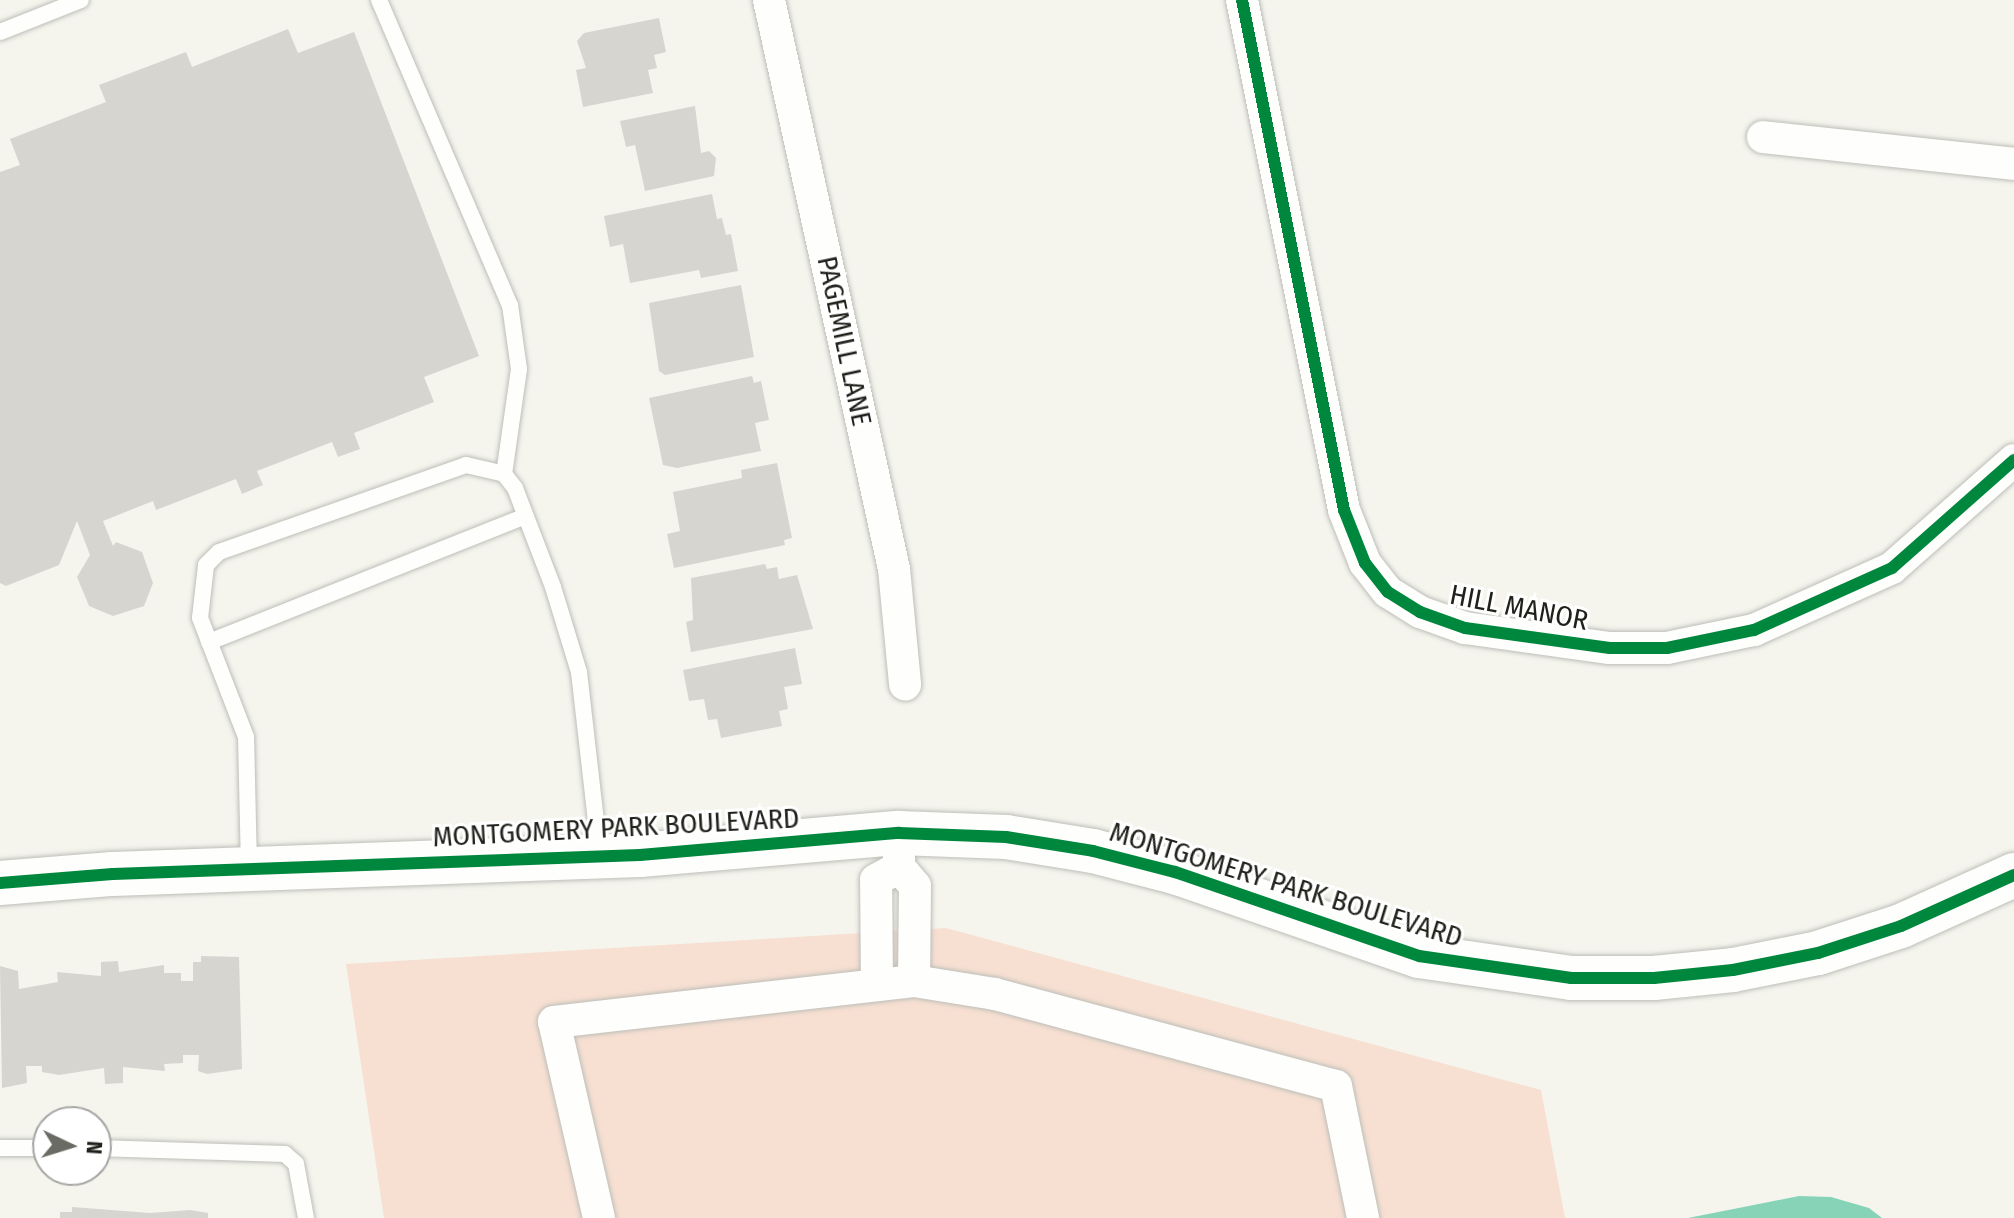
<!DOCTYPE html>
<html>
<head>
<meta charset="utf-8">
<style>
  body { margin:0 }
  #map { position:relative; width:2014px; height:1218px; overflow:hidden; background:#f5f5ee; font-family:"Fira Sans Condensed",sans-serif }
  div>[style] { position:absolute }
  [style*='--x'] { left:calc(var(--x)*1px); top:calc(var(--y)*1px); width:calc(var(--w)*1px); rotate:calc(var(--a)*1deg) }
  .green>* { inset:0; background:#f7e0d2 }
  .water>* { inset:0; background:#87d3b8 }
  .building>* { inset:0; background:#d6d5cf }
  .roads { filter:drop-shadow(0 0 2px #bebeb9) drop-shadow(0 0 2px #bebeb9) }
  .lane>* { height:16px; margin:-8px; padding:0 8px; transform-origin:8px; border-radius:8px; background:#fefefc }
  .street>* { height:32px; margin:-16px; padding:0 16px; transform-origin:16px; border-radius:16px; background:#fefefc }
  .secondary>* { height:44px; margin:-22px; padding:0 22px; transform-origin:22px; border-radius:22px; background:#fefefc }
  .cycleway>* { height:12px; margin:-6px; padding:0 6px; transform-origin:6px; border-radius:6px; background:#00873e }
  span { translate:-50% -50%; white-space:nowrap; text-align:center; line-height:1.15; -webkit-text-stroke:6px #fff; paint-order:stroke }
  .street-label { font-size:28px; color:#21211c }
  .north { position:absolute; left:32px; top:1106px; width:80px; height:80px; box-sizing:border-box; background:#fff; border:2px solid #a6a6a4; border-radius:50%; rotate:94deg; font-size:22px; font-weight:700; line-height:32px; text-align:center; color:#21211c }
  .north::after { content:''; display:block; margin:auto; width:28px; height:36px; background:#6b6b66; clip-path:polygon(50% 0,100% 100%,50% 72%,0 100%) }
</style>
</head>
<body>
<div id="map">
  <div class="green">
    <i style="clip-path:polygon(946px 928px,1541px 1090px,1565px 1218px,384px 1218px,346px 964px)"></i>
  </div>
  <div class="water">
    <i style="clip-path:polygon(1799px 1196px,1831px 1197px,1869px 1208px,1882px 1218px,1688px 1218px)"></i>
  </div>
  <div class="building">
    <i style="clip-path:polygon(659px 18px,666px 52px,654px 55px,657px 68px,648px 70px,653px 93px,583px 107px,576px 70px,586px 68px,577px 41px,584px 33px)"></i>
    <i style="clip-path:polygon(288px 29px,298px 53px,354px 32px,479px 356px,424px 377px,434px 402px,354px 433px,360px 449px,338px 457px,332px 442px,257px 471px,263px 485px,242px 494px,236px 479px,156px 510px,153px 501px,103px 521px,113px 546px,116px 542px,142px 552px,153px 583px,144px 606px,113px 616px,89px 606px,77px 577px,90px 555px,77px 521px,59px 565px,6px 586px,0 583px,0 172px,20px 165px,10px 139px,106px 102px,99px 85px,186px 52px,192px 67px)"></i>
    <i style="clip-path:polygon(695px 106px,701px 153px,709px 151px,716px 158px,714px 176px,645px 191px,635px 145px,626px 147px,620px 121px)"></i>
    <i style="clip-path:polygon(712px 194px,717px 219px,722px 218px,726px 235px,731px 234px,738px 271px,701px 278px,699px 270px,630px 283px,623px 244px,610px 247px,604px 216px)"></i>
    <i style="clip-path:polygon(741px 285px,754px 357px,665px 375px,659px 371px,649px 303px)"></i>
    <i style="clip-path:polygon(752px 376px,754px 383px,761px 381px,769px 420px,755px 423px,761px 451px,677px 468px,663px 465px,649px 398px)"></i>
    <i style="clip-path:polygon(777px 463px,792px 538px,784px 540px,785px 545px,674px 568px,667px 534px,680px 531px,673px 492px,742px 478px,741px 470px)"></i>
    <i style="clip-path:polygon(765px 564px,767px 569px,777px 567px,779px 579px,797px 575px,813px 629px,691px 652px,686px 622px,693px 620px,691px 578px)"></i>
    <i style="clip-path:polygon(795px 648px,802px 684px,784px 687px,788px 709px,779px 711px,782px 726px,721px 738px,717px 719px,708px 720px,704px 699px,689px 701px,683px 670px)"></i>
    <i style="clip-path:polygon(201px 956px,239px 957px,242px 1069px,207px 1074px,198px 1071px,199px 1055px,183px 1055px,183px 1063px,164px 1064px,165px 1071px,123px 1067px,123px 1083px,105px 1084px,104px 1068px,59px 1075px,42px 1072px,42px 1066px,26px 1066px,27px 1083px,2px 1088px,0 966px,18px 971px,19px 989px,58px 982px,57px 972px,101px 976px,101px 962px,118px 961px,119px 972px,164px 965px,164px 973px,181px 973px,181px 981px,193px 981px,193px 962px,201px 962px)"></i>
    <i style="clip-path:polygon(72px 1207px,150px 1213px,190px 1210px,208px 1213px,208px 1218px,60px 1218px,60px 1212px,72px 1212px)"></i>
  </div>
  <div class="roads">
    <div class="lane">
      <i style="--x:379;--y:0;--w:332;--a:66.8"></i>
      <i style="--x:510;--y:305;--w:65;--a:82"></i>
      <i style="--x:519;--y:369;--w:106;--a:98.1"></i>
      <i style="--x:0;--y:32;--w:87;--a:-21.6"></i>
      <i style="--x:209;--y:642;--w:340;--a:-21.7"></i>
      <i style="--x:249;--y:868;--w:131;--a:-91.3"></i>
      <i style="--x:246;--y:737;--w:128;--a:-111.1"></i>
      <i style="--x:200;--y:618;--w:53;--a:-83.5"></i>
      <i style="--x:206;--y:565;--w:18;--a:-45"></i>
      <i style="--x:219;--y:552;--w:262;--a:-19.4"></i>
      <i style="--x:466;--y:465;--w:39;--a:13"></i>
      <i style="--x:504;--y:474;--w:18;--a:52"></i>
      <i style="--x:515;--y:488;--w:106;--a:69"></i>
      <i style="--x:553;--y:587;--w:89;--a:73"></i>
      <i style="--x:579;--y:672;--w:184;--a:83.5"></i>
      <i style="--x:0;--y:1148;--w:48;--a:0"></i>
      <i style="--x:96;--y:1148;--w:189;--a:1.8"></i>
      <i style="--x:285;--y:1154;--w:15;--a:42"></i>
      <i style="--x:296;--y:1164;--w:55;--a:79.5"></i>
    </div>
    <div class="street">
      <i style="--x:769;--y:0;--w:583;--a:77.61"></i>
      <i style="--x:894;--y:569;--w:116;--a:84.5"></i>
      <i style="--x:1242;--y:0;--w:520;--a:78.69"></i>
      <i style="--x:1344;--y:510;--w:57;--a:68.4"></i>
      <i style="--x:1365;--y:563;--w:37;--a:52"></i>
      <i style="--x:1388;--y:592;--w:38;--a:32"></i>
      <i style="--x:1420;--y:612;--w:48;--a:19.6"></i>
      <i style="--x:1465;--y:628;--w:146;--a:7.9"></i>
      <i style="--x:1610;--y:648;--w:57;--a:0"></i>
      <i style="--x:1667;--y:648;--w:89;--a:-11.7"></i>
      <i style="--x:1754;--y:630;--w:151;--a:-24.2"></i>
      <i style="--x:1892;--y:568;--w:163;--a:-41.5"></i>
      <i style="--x:1763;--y:137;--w:252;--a:6.1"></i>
      <i style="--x:899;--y:833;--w:34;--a:90"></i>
      <i style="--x:899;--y:867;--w:25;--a:50"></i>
      <i style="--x:915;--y:886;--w:95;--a:90.6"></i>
      <i style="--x:877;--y:985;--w:105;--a:-90.5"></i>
      <i style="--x:876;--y:880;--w:26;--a:-29"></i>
      <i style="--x:599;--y:1218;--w:201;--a:-102.9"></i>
      <i style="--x:554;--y:1022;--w:362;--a:-6.5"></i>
      <i style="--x:914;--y:981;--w:82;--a:9.1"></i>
      <i style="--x:995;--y:994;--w:353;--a:15.1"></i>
      <i style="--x:1336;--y:1086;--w:135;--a:78.4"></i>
    </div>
    <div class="secondary">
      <i style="--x:0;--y:883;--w:113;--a:-4.6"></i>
      <i style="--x:113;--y:874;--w:527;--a:-2.06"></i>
      <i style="--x:640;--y:855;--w:260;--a:-4.9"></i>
      <i style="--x:899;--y:833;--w:107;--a:2.1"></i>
      <i style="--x:1006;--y:837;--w:88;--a:9.1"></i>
      <i style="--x:1093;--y:851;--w:85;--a:14.4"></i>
      <i style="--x:1175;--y:872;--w:258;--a:19"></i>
      <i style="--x:1419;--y:956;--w:154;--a:8.2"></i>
      <i style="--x:1571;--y:978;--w:83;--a:0"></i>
      <i style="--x:1654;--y:978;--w:79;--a:-5.8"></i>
      <i style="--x:1733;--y:970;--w:87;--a:-11.3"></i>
      <i style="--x:1818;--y:953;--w:87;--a:-18"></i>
      <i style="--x:1901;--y:926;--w:124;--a:-24.3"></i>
    </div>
  </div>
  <div class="cycleway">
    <i style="--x:1242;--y:0;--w:520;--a:78.69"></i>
    <i style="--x:1344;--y:510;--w:57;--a:68.4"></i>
    <i style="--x:1365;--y:563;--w:37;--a:52"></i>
    <i style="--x:1388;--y:592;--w:38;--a:32"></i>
    <i style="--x:1420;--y:612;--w:48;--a:19.6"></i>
    <i style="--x:1465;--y:628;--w:146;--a:7.9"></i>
    <i style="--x:1610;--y:648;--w:57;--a:0"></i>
    <i style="--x:1667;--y:648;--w:89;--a:-11.7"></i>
    <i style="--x:1754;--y:630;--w:151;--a:-24.2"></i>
    <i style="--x:1892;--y:568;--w:163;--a:-41.5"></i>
    <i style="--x:0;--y:883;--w:113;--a:-4.6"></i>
    <i style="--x:113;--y:874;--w:527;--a:-2.06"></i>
    <i style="--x:640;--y:855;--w:260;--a:-4.9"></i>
    <i style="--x:899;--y:833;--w:107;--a:2.1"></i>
    <i style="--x:1006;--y:837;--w:88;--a:9.1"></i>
    <i style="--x:1093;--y:851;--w:85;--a:14.4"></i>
    <i style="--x:1175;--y:872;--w:258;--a:19"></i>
    <i style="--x:1419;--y:956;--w:154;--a:8.2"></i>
    <i style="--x:1571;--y:978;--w:83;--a:0"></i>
    <i style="--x:1654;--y:978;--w:79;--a:-5.8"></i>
    <i style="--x:1733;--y:970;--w:87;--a:-11.3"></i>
    <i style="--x:1818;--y:953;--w:87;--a:-18"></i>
    <i style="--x:1901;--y:926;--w:124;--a:-24.3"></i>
  </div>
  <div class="street-label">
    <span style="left:844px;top:341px;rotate:78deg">PAGEMILL LANE</span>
    <span style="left:1519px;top:608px;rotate:11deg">HILL MANOR</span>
    <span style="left:616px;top:828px;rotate:-3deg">MONTGOMERY PARK BOULEVARD</span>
    <span style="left:1286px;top:885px;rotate:17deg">MONTGOMERY PARK BOULEVARD</span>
  </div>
  <div class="north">N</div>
</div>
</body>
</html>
